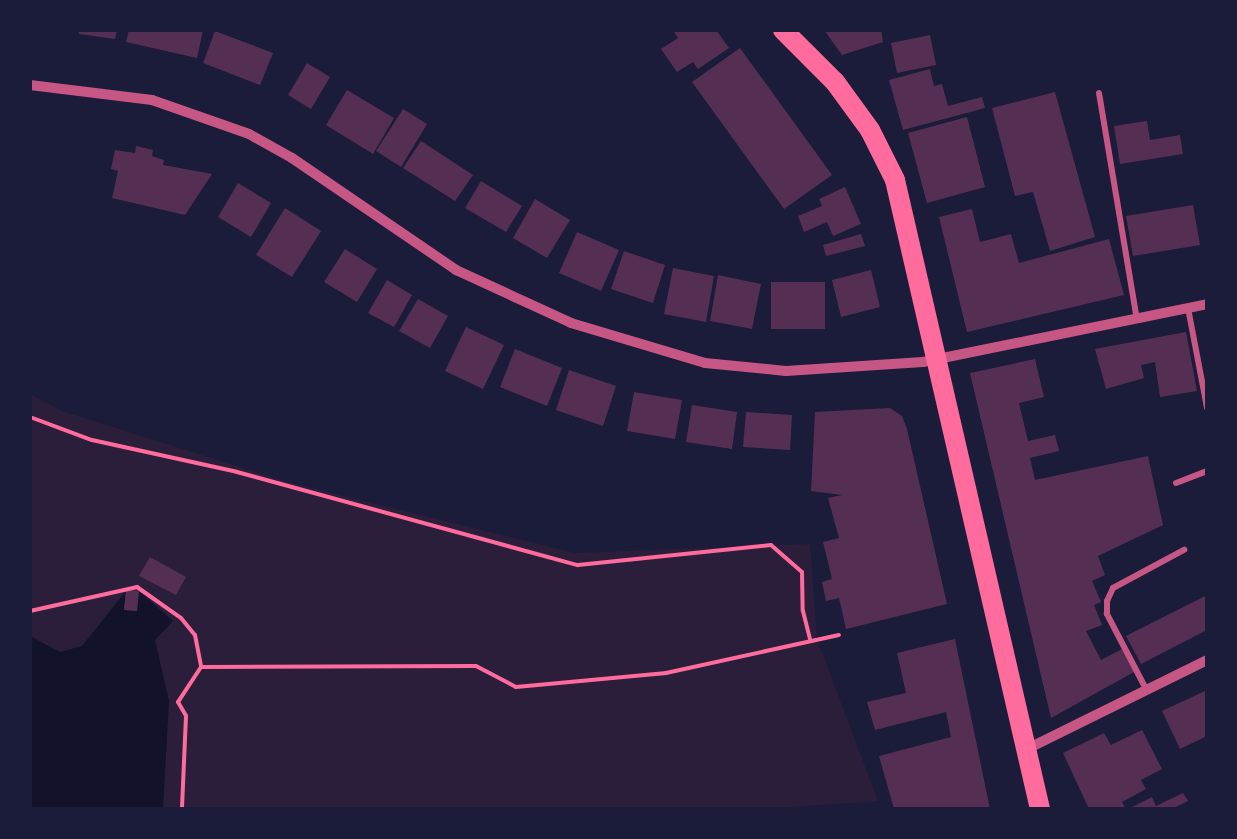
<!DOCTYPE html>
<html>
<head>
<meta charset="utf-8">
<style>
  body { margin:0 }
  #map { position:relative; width:1237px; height:839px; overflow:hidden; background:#1b1b3a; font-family:Cabin,sans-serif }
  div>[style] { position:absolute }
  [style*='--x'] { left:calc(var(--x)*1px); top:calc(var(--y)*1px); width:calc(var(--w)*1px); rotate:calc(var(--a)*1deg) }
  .green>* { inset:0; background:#2a1e3b }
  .water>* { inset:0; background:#12122b }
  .building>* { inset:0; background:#542f53 }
  .path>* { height:4px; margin:-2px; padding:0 2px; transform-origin:2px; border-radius:2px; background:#ff6b9d }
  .service>* { height:6px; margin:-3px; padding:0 3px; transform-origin:3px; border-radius:3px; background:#c65784 }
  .minor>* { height:10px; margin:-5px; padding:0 5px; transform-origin:5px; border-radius:5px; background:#c65784 }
  .trunk>* { height:20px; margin:-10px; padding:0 10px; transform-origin:10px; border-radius:10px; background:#ff6b9d }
  span { translate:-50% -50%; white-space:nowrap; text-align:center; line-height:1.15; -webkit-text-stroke:9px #1b1b3a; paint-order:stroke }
  .frame { position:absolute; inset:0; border:32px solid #1b1b3a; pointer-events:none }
</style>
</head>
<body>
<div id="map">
  <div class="green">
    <i style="clip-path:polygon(30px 394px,62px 411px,291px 483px,575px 553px,810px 544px,817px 639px,878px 801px,763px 809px,30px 809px)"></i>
  </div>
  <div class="water">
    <i style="clip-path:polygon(126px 591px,124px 610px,137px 611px,139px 591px,173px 621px,155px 640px,169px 701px,163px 809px,30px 809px,30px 636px,60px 652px,82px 646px)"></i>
  </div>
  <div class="building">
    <i style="clip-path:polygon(79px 30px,117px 30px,115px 39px,79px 34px)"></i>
    <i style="clip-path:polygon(129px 30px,203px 30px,197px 58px,126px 42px)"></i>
    <i style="clip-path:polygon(673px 30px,716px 30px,729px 48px,698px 69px,693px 62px,677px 72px,661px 49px,678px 38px)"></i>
    <i style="clip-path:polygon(824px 30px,881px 30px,883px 42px,842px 55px)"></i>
    <i style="clip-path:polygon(215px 31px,273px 53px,260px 85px,203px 63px)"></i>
    <i style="clip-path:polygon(930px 35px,936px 65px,897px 73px,891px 43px)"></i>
    <i style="clip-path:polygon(740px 48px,832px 175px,784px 209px,692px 82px)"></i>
    <i style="clip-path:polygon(307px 63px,330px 77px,311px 109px,288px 95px)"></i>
    <i style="clip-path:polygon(930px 69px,934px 86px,942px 84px,948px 106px,982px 97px,985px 108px,903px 130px,889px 80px)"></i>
    <i style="clip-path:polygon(347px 90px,394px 118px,373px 154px,326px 125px)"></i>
    <i style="clip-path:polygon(1055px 92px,1095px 237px,1050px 251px,1033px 192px,1015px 196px,992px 108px)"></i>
    <i style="clip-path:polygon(403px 109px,427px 124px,401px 167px,376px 151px)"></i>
    <i style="clip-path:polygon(967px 117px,985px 187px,927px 203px,908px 133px)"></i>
    <i style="clip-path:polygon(1147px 121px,1150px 140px,1180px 135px,1183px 154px,1120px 164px,1114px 126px)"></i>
    <i style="clip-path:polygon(421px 141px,473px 175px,455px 201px,403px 168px)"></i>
    <i style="clip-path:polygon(136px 146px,153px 150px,152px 156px,164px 160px,163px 165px,212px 174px,185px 215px,112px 198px,118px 171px,111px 169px,115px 150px,135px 153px)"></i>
    <i style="clip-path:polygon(481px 181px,522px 206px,506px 232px,465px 208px)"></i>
    <i style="clip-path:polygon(238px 183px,271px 203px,251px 237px,218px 217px)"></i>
    <i style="clip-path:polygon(845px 187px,861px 224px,833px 236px,827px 222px,804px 232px,798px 216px,822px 206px,819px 199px)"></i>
    <i style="clip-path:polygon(535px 199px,570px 220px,547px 258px,513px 238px)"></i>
    <i style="clip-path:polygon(1193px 205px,1200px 245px,1133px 256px,1126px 216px)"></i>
    <i style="clip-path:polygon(285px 208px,321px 231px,292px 277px,256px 255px)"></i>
    <i style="clip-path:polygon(972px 209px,980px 242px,1011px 234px,1019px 263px,1109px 239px,1124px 295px,967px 332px,939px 217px)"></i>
    <i style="clip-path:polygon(577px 232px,619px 250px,601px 291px,559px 273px)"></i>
    <i style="clip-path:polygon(861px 234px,865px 246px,826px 256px,823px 245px)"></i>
    <i style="clip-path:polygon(345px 249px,377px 269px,357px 302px,324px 282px)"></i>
    <i style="clip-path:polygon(624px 251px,665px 265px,653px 303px,611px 289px)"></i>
    <i style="clip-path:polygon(673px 268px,714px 276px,706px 322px,664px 314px)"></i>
    <i style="clip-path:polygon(871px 270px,880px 307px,841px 317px,832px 280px)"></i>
    <i style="clip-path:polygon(718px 275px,761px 284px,752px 329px,710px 321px)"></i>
    <i style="clip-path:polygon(387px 280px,412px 295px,394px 327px,368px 313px)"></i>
    <i style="clip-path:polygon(771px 282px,825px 282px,825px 329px,771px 329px)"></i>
    <i style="clip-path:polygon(418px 299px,448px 316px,430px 348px,399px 331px)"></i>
    <i style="clip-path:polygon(466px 327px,504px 345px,483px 389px,445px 371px)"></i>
    <i style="clip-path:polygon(1186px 332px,1197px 391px,1160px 397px,1155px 362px,1141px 365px,1144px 378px,1106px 389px,1095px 349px)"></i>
    <i style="clip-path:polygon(515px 349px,562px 368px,547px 406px,500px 387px)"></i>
    <i style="clip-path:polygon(1035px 359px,1044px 397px,1019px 403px,1028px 441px,1055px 435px,1059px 451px,1030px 458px,1035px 480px,1148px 456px,1163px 525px,1098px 556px,1105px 575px,1092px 581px,1101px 602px,1094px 605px,1102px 625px,1086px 631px,1101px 660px,1122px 649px,1134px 672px,1051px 718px,970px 373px)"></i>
    <i style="clip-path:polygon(569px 370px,616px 386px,603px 426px,556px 410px)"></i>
    <i style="clip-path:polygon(634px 392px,682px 400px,675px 439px,627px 431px)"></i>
    <i style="clip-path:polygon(692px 405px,737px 412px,732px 449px,686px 442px)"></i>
    <i style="clip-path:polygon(890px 408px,902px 416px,907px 429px,947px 604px,846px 629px,839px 598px,826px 601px,822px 582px,832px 579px,823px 542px,839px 538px,828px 498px,842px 495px,811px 491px,815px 412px)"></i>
    <i style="clip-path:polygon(746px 412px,792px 415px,790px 450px,743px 447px)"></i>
    <i style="clip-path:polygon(150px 557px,186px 577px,176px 595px,139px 576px)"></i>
    <i style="clip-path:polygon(126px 590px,139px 591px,137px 611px,124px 610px)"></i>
    <i style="clip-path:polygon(1207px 595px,1207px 630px,1141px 664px,1126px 636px)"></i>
    <i style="clip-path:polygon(955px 639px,990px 809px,894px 809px,879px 756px,951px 737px,946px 712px,875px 730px,867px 702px,906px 693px,897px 653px)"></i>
    <i style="clip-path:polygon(1207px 690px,1207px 736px,1180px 749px,1162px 711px)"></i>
    <i style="clip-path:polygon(1142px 730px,1162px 769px,1141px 780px,1146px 789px,1122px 802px,1126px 809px,1089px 809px,1063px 753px,1104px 733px,1111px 745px)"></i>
    <i style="clip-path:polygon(1183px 793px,1188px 801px,1172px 809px,1128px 809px,1152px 797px,1156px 806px)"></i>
  </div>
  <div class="path">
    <i style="--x:30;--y:417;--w:66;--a:20.4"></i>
    <i style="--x:92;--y:440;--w:148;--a:12.4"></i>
    <i style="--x:237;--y:472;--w:353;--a:15.3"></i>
    <i style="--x:578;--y:565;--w:194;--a:-5.9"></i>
    <i style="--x:771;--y:545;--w:41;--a:41.1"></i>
    <i style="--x:802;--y:572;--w:39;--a:89"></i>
    <i style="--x:803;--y:611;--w:30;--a:76"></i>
    <i style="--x:30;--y:611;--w:110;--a:-12.6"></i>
    <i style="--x:137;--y:587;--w:54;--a:35.2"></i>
    <i style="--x:181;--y:618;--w:22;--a:51"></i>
    <i style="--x:195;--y:635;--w:33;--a:79"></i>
    <i style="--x:201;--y:667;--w:42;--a:123.3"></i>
    <i style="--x:178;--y:702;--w:16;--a:60"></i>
    <i style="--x:186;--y:716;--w:93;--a:92.5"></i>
    <i style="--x:201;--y:667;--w:275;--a:-0.2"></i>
    <i style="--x:476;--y:666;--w:45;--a:27.7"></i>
    <i style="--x:516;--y:687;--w:151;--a:-5.3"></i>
    <i style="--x:666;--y:673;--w:177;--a:-12.4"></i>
  </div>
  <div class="service">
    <i style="--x:1099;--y:93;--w:225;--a:80.5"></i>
    <i style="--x:1188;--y:308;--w:102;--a:79.2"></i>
    <i style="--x:1176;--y:483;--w:33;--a:-21"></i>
    <i style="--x:1146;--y:689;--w:85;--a:-117.5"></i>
    <i style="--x:1107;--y:614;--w:13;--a:-90"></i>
    <i style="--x:1107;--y:601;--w:14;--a:-65"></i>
    <i style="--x:1113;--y:588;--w:81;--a:-28.2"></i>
  </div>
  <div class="minor">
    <i style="--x:30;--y:85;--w:123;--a:7"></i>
    <i style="--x:152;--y:100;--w:103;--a:19.3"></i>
    <i style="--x:249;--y:134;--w:49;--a:29.2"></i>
    <i style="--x:292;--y:158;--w:199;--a:34.3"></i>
    <i style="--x:456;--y:270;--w:127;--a:24.7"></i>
    <i style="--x:571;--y:323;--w:140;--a:16.6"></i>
    <i style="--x:705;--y:363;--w:81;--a:5.6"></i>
    <i style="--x:786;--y:371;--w:137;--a:-3.8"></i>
    <i style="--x:923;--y:362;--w:290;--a:-11.5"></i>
    <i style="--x:1027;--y:749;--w:201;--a:-26.3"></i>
  </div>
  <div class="trunk">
    <i style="--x:783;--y:30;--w:74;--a:45"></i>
    <i style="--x:835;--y:82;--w:59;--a:53.9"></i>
    <i style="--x:870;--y:130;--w:56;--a:63.4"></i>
    <i style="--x:895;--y:180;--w:645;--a:77.02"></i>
  </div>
  <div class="frame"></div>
</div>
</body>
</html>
